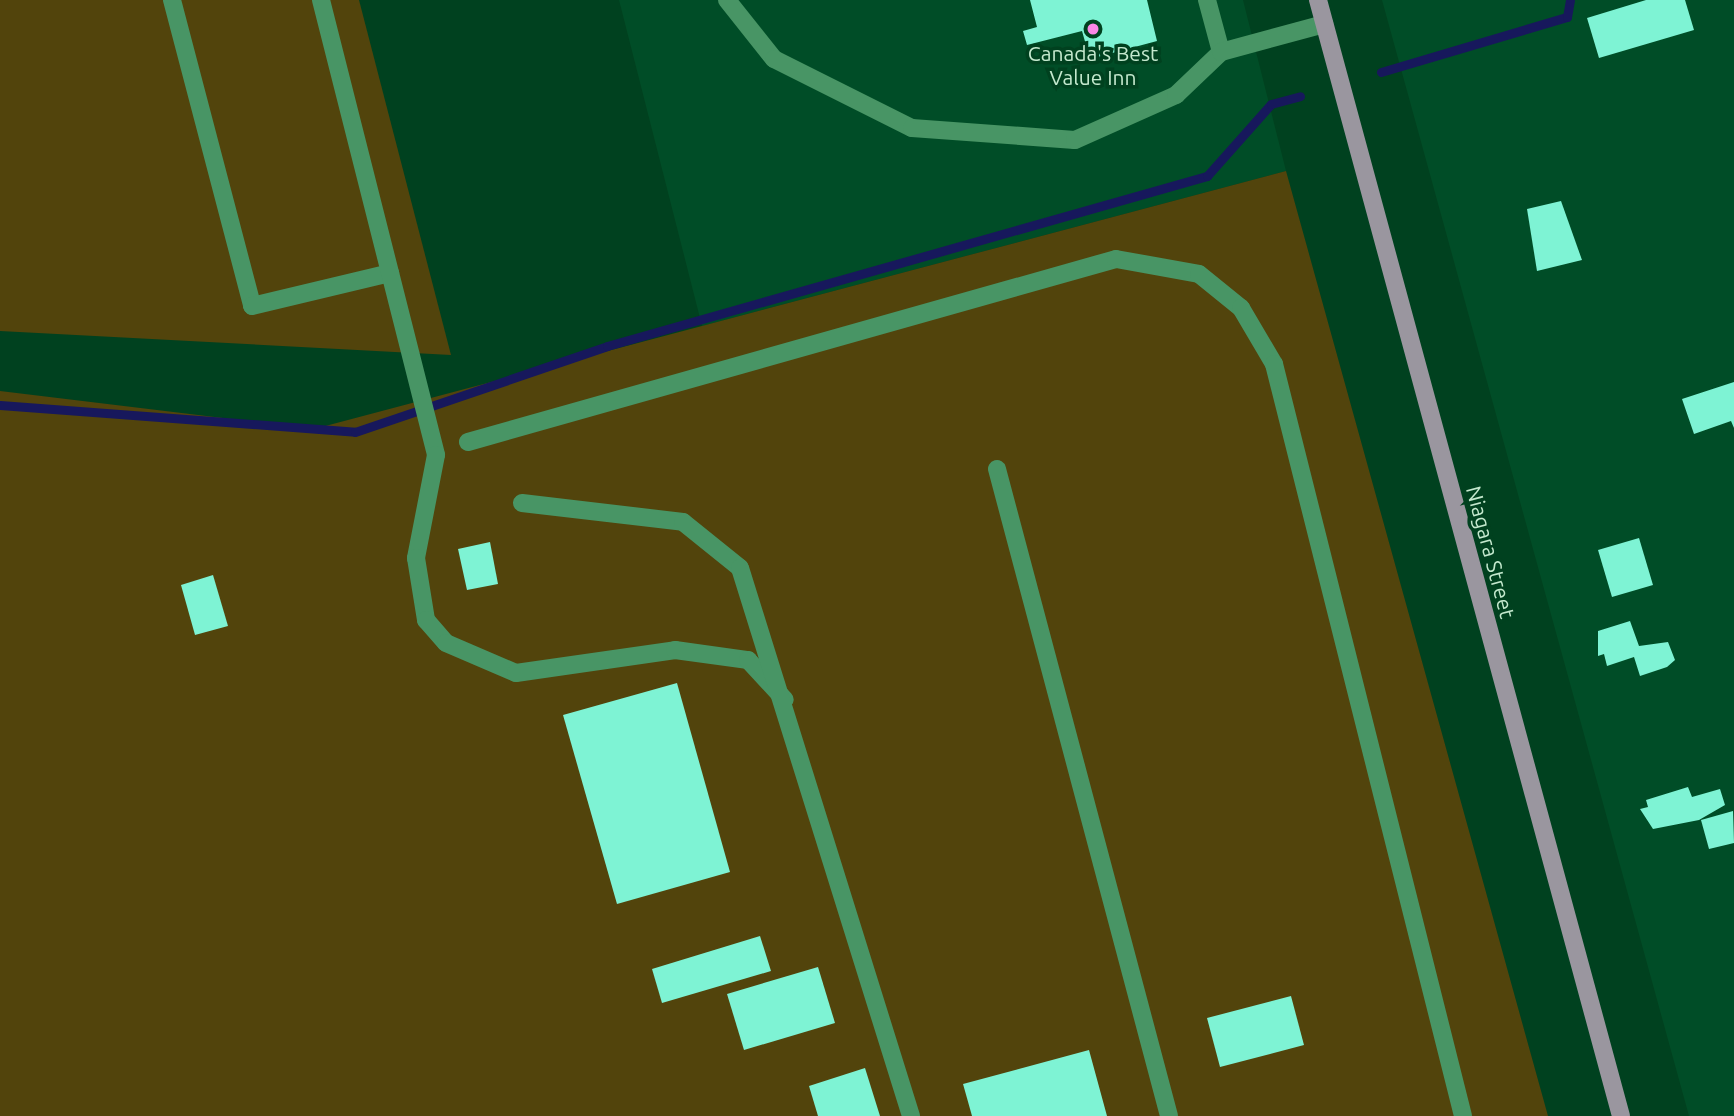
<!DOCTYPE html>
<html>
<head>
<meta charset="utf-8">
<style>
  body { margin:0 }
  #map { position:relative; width:1734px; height:1116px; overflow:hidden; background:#00411f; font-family:Ubuntu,sans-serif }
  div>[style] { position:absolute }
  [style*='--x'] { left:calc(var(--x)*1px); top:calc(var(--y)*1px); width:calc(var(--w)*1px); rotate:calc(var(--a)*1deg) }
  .built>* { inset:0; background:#004d27 }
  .green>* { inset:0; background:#52440c }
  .stream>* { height:9px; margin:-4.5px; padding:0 4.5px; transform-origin:4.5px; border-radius:4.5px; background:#17185c }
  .building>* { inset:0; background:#7ef3d4 }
  .minor>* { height:18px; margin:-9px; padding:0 9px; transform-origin:9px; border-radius:9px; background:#489565 }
  .major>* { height:18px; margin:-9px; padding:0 9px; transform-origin:9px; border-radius:9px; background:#9a969f }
  .dots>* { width:19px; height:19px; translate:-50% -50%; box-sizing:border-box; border:4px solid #00411f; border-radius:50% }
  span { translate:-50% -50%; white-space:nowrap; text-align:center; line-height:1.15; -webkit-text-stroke:7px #00411f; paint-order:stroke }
  .poi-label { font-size:21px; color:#c4e9ce }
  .street-label { font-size:21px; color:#c4e9ce }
</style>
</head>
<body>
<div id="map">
  <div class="built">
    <i style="clip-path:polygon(619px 0,1243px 0,1286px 171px,702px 326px)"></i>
    <i style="clip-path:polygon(1382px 0,1734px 0,1734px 1116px,1689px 1116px)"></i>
  </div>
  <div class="green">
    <i style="clip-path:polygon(0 0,359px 0,451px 355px,0 331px)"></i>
    <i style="clip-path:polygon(1286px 171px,1548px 1116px,0 1116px,0 391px,314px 429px)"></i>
  </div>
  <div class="stream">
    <i style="--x:1381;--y:72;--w:194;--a:-16.5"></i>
    <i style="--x:1567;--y:17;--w:17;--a:-80"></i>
    <i style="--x:0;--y:405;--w:356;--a:4.3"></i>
    <i style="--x:355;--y:432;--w:266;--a:-18.8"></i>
    <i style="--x:607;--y:346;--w:624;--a:-15.82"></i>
    <i style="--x:1207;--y:176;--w:96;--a:-48.4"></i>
    <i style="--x:1271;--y:104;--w:30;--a:-15"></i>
  </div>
  <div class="building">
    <i style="clip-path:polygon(1030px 0,1147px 0,1157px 41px,1090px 59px,1082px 31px,1027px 45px,1023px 31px,1037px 27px)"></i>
    <i style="clip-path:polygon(1646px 0,1685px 0,1694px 30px,1599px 58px,1587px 18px)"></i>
    <i style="clip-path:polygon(1561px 201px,1582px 260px,1537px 271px,1527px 209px)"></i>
    <i style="clip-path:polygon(1734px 382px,1734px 428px,1731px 421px,1694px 434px,1682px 399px)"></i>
    <i style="clip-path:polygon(1639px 538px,1653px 585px,1612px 597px,1598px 550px)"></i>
    <i style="clip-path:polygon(490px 542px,498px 584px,467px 590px,458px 549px)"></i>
    <i style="clip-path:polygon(213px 575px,228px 626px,195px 635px,181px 585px)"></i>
    <i style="clip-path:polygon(1630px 621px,1639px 646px,1668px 642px,1675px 660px,1667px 667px,1640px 676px,1634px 657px,1607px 666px,1604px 654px,1598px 656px,1598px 631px)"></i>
    <i style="clip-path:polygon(677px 683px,730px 872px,617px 904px,563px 715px)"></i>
    <i style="clip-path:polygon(1688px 787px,1692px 797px,1720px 789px,1725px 805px,1699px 820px,1653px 829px,1640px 809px,1648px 807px,1646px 800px)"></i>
    <i style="clip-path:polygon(1733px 811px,1734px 843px,1709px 849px,1701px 820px)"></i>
    <i style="clip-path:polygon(760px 936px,771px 971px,662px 1003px,652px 969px)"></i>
    <i style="clip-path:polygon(818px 967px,835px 1023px,744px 1050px,727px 994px)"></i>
    <i style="clip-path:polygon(1291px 996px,1304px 1045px,1220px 1067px,1207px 1018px)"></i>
    <i style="clip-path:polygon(1089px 1050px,1107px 1116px,972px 1116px,963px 1084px)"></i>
    <i style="clip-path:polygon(865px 1068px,880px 1116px,818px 1116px,809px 1086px)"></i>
  </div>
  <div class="minor">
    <i style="--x:172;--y:0;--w:316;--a:75.3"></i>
    <i style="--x:252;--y:306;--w:142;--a:-13.4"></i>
    <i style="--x:321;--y:0;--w:469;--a:75.8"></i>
    <i style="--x:436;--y:455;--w:105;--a:101"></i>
    <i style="--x:416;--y:558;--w:63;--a:80.8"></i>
    <i style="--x:426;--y:620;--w:30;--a:49"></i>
    <i style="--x:446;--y:643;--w:76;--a:23.2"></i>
    <i style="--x:516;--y:673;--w:161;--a:-8.2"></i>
    <i style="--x:675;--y:650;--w:74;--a:7.8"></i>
    <i style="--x:748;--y:660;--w:54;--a:47.2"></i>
    <i style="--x:727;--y:0;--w:75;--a:51.5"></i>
    <i style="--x:774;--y:59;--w:154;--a:26.6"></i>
    <i style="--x:912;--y:128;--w:163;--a:4.2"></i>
    <i style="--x:1075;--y:140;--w:111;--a:-24"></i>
    <i style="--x:1176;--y:95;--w:62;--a:-43.7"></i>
    <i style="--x:1207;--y:0;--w:54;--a:74.9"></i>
    <i style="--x:1221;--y:52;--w:107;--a:-15.2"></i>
    <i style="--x:468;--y:442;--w:673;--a:-15.77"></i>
    <i style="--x:1116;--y:259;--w:84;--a:10.2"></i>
    <i style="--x:1199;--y:274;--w:54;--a:39"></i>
    <i style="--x:1241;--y:308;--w:65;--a:59.5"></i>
    <i style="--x:1274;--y:364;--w:775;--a:75.89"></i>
    <i style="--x:997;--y:469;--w:669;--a:75.11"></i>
    <i style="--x:522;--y:503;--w:162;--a:6.7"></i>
    <i style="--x:683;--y:522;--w:73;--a:38.9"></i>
    <i style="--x:740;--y:568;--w:574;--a:72.67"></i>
  </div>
  <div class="major">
    <i style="--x:1318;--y:0;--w:1156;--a:74.81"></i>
  </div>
  <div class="dots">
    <i style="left:1093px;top:29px;background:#fa87e6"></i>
  </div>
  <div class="poi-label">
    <span style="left:1093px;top:65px">Canada's Best<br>Value Inn</span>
  </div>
  <div class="street-label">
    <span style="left:1491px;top:552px;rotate:75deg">Niagara Street</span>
  </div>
</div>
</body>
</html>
